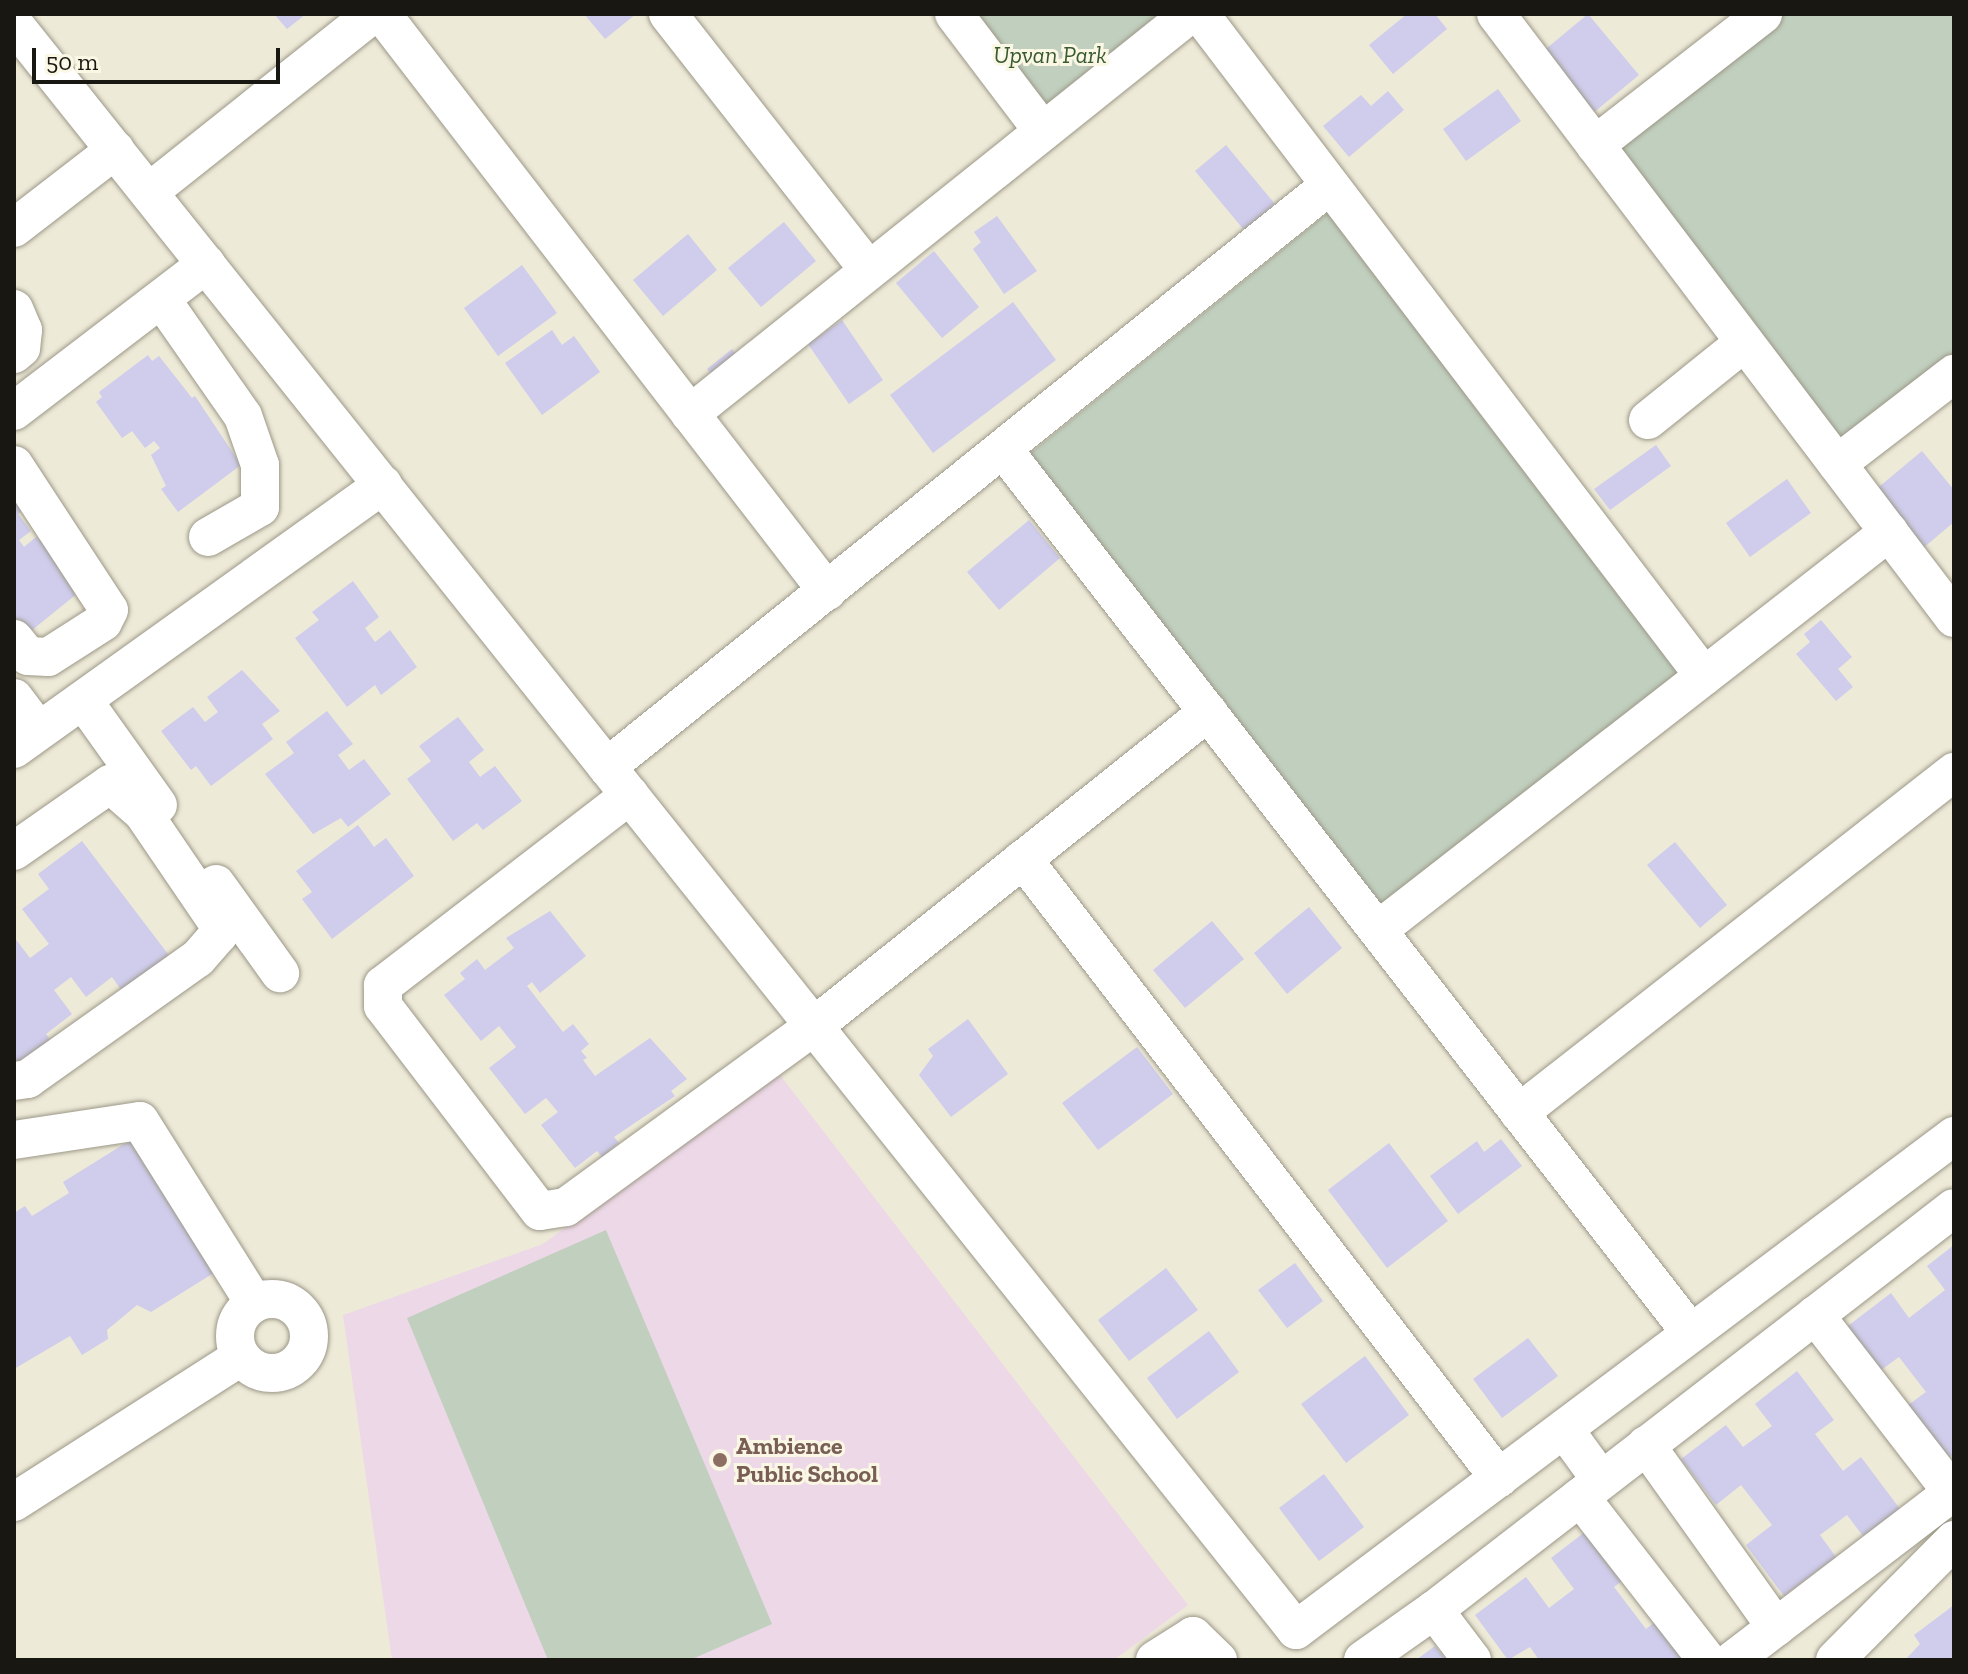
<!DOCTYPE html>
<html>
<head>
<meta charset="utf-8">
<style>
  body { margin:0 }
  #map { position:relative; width:1968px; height:1674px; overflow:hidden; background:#eeead8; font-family:"Zilla Slab",serif }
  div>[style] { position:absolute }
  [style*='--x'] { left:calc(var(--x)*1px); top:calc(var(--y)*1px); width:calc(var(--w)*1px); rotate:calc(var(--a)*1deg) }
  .education>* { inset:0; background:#edd8e7 }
  .green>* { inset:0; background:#c1cfbe }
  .building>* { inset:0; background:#cfccec }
  .roads { filter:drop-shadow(0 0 2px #9c9888) drop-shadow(0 0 2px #9c9888) }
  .street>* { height:38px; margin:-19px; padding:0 19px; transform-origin:19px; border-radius:19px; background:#fff }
  .street>.ring { margin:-19px; padding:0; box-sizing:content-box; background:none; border:38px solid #fff; border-radius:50% }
  .dots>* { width:22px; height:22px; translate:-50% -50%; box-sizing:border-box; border:4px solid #fbf7e5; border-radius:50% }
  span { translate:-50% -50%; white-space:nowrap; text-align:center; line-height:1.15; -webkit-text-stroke:6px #fbf7e5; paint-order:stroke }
  .park-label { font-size:24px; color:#385a31; font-style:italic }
  .education-label { font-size:24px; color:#785e54; font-weight:700 }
  .left { translate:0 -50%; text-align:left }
  .frame { position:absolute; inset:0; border:16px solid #181711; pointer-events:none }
  .scale { position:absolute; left:32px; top:48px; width:248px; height:36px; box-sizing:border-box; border:4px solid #181711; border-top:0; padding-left:10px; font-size:24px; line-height:28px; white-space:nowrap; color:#181711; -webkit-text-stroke:6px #fbf7e5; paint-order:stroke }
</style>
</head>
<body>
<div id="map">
  <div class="education">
    <i style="clip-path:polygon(777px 1071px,1188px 1605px,1114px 1660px,392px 1660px,343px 1315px,543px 1244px)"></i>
  </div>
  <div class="green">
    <i style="clip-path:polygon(968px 14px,1168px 14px,1043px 112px)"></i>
    <i style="clip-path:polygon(1783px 14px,1954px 14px,1954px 362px,1840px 450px,1612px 147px)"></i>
    <i style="clip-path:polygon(1335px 207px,1687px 672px,1379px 912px,1023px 459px)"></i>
    <i style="clip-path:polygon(606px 1230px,772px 1624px,690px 1660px,548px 1660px,407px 1318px)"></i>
  </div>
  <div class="building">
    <i style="clip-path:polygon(274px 14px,306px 14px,287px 29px)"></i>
    <i style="clip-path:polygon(584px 14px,636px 14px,605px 39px)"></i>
    <i style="clip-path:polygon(1407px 14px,1435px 14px,1447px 29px,1393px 74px,1369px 45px)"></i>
    <i style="clip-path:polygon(1588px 14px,1639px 75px,1592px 114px,1541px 53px)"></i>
    <i style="clip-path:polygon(1498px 89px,1521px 121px,1466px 161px,1443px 129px)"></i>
    <i style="clip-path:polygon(1388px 91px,1404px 110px,1349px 157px,1323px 126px,1361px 95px,1371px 106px)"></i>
    <i style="clip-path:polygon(1226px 145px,1275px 204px,1244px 230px,1195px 171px)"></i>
    <i style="clip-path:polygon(997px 216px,1037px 271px,1004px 294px,973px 249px,981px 242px,974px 232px)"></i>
    <i style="clip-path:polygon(784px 222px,816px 261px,761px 307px,728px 268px)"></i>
    <i style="clip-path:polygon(688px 234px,717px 270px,663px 316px,633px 280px)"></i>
    <i style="clip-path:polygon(934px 251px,979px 307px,942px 338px,896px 283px)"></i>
    <i style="clip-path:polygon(522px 265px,557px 313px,498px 356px,464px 308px)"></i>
    <i style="clip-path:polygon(1013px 302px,1056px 360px,933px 453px,890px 395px)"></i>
    <i style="clip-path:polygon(842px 320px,883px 380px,849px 404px,808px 344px)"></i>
    <i style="clip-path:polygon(552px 330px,562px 345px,574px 336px,600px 372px,542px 415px,505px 363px)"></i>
    <i style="clip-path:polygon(732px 349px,740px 359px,715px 379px,707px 369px)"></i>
    <i style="clip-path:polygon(148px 355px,152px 361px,159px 356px,192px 398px,195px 396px,241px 465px,178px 512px,161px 489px,166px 486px,151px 455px,160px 448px,154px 441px,145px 448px,132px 431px,122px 438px,96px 402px,102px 397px,99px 392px)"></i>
    <i style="clip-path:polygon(1656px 445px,1671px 466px,1610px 510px,1594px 489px)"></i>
    <i style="clip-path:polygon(1922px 451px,1954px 490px,1954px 522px,1922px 549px,1874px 491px)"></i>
    <i style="clip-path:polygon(1787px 479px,1811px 513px,1750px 557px,1726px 523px)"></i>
    <i style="clip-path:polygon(14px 498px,23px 509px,18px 514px,31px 531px,19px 540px,24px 547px,36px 537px,89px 584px,26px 635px,14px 621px)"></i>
    <i style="clip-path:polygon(1029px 520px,1060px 558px,999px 610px,967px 572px)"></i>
    <i style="clip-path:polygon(353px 581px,379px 617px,365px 628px,375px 642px,390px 630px,417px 667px,381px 695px,375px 685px,347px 707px,295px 638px,319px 620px,312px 612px)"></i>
    <i style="clip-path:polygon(1821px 620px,1852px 657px,1838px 669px,1853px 687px,1836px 701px,1796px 654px,1810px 642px,1804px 634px)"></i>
    <i style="clip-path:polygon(242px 670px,280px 711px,262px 724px,273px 739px,211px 786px,196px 766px,191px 770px,161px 731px,193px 707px,205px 722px,218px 712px,207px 697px)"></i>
    <i style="clip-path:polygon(327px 711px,353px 744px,338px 755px,349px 770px,364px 759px,391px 794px,348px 827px,341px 818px,313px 834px,265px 774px,294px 753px,286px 742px)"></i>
    <i style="clip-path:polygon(458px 717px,484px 750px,469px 762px,480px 777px,495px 766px,522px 801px,483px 830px,477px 823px,453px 841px,407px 779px,431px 761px,419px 746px)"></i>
    <i style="clip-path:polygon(358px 825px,374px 847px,386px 838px,414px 876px,332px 939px,302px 899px,312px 892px,296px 871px)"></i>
    <i style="clip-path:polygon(82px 841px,171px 958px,124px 994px,112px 977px,86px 997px,71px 977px,54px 990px,72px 1014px,46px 1034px,53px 1043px,14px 1073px,14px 937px,30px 958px,49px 944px,22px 909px,49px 889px,38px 874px)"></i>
    <i style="clip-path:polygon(1675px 842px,1727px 905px,1700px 928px,1647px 865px)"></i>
    <i style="clip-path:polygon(1309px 907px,1342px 948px,1287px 994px,1254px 953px)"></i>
    <i style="clip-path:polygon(550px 911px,586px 956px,540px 993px,532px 982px,527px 986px,563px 1032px,573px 1024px,589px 1044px,581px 1051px,587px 1058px,583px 1060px,595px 1076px,650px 1038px,687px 1079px,671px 1091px,675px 1096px,614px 1137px,619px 1143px,602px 1157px,597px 1151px,575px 1168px,541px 1125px,558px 1112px,546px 1098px,525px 1114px,489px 1068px,516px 1047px,499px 1026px,481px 1041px,444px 995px,465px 979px,460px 973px,477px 959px,485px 970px,514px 948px,506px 938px)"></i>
    <i style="clip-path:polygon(1212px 921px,1244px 959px,1185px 1008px,1153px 970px)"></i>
    <i style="clip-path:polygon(968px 1019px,1008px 1074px,951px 1117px,919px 1075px,933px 1056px,928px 1049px)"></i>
    <i style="clip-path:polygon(1137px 1047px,1173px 1094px,1098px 1150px,1062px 1103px)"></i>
    <i style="clip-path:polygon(137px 1136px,217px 1271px,151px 1312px,137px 1305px,107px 1330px,108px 1339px,82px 1355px,70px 1336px,14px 1369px,14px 1213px,25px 1206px,32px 1216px,69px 1193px,63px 1182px)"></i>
    <i style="clip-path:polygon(1501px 1139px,1522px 1166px,1458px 1214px,1430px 1176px,1477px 1141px,1484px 1152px)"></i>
    <i style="clip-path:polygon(1389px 1143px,1448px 1221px,1387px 1268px,1328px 1190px)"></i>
    <i style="clip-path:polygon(1954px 1245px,1954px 1454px,1944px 1462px,1904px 1408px,1926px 1392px,1899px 1357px,1877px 1373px,1844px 1329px,1891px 1293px,1909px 1318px,1945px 1290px,1927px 1266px)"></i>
    <i style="clip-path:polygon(1295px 1263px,1323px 1301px,1287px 1328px,1258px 1290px)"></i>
    <i style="clip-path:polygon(1166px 1268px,1198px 1310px,1129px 1361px,1098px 1320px)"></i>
    <i style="clip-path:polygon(1209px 1331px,1239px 1372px,1177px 1419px,1147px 1378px)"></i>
    <i style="clip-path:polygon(1528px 1338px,1558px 1376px,1502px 1418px,1473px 1379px)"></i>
    <i style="clip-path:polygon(1365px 1356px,1409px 1415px,1346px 1463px,1301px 1404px)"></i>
    <i style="clip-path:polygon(1797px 1371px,1834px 1420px,1815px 1434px,1843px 1471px,1861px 1457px,1900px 1509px,1863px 1536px,1847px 1515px,1820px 1535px,1836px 1557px,1784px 1596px,1746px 1545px,1772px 1525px,1741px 1485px,1716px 1505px,1681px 1459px,1726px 1425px,1743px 1447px,1772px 1426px,1755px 1404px)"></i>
    <i style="clip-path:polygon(1324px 1474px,1364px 1527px,1319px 1561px,1279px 1508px)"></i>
    <i style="clip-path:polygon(1594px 1525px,1631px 1574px,1614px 1587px,1646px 1629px,1663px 1616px,1695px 1660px,1539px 1660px,1530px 1647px,1508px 1660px,1475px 1615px,1526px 1577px,1549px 1608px,1574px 1589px,1551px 1558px)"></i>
    <i style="clip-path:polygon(1954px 1605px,1954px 1660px,1905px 1660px,1920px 1644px,1914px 1635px)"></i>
    <i style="clip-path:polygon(1435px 1646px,1446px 1660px,1416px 1660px)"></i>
  </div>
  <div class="roads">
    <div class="street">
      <i style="--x:382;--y:14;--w:729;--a:52.36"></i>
      <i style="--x:668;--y:14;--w:325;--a:51.9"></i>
      <i style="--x:954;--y:14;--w:146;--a:52.8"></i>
      <i style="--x:1200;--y:14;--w:832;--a:52.72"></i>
      <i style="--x:1496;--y:14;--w:758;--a:52.83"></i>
      <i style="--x:14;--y:24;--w:2055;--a:51.4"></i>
      <i style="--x:1296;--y:1630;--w:823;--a:-36.9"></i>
      <i style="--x:1595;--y:145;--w:213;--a:-37.9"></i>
      <i style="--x:149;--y:192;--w:286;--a:-38.5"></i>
      <i style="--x:14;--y:228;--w:128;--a:-37.7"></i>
      <i style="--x:162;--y:300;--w:141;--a:55.1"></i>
      <i style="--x:243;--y:416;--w:52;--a:70.9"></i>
      <i style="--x:260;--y:465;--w:42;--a:90"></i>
      <i style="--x:260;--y:507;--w:60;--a:150"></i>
      <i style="--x:14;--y:309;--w:23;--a:67"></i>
      <i style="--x:23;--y:330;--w:18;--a:96"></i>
      <i style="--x:21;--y:348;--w:9;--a:139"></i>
      <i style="--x:14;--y:411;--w:242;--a:-37.4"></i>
      <i style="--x:690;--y:414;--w:640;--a:-38.66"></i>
      <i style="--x:1648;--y:420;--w:124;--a:-38.8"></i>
      <i style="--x:1003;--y:449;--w:1120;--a:52.11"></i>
      <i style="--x:1837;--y:464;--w:148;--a:-37.6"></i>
      <i style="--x:14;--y:465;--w:173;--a:56.8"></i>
      <i style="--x:109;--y:610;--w:13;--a:117"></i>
      <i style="--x:103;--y:622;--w:65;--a:147.5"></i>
      <i style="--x:48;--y:657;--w:20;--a:-177"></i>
      <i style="--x:28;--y:656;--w:22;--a:-129"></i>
      <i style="--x:14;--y:698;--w:41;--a:52.9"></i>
      <i style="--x:83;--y:700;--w:129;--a:54.5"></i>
      <i style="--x:14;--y:749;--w:454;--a:-35.6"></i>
      <i style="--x:607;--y:767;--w:928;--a:-38.83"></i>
      <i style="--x:630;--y:795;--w:312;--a:142.4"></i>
      <i style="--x:383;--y:985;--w:21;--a:90"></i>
      <i style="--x:383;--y:1006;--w:258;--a:52.6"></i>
      <i style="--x:540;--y:1211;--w:26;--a:-9"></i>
      <i style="--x:566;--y:1207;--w:307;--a:-36.1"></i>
      <i style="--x:814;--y:1026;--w:504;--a:-38.55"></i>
      <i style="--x:14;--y:851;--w:117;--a:-34.9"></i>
      <i style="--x:110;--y:784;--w:44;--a:41.3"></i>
      <i style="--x:143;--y:813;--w:135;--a:55.8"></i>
      <i style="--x:219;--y:925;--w:9;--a:90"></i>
      <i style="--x:219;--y:934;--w:32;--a:131"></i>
      <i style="--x:198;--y:958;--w:209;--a:144.6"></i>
      <i style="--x:28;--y:1079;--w:14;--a:172"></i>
      <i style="--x:1023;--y:859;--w:781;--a:52.44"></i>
      <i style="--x:216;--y:884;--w:110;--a:54.3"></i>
      <i style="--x:1378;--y:930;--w:648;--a:-37.91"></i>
      <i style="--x:1519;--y:1113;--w:553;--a:-38.09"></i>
      <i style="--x:14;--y:1140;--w:127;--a:-8.6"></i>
      <i style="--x:140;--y:1121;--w:215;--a:57.9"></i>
      <i class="ring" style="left:235px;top:1299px;width:36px;height:36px"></i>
      <i style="--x:1815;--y:1315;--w:224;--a:52.3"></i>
      <i style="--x:1564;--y:1429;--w:63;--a:54"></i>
      <i style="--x:1646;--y:1445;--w:224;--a:54.5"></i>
      <i style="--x:1580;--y:1497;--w:207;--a:52.1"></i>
      <i style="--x:14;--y:1502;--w:269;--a:-32.6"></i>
      <i style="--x:1155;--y:1660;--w:45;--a:-32.3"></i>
      <i style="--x:1193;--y:1636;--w:35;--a:44"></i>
      <i style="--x:1363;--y:1660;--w:87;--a:-35.2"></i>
      <i style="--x:1472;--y:1660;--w:63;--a:-127.2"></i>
      <i style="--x:1434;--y:1610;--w:657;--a:-37.71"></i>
      <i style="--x:1733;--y:1660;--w:278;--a:-37.4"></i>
      <i style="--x:1835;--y:1660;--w:169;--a:-45.2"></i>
    </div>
  </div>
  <div class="dots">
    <i style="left:720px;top:1460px;background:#8d6e63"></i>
  </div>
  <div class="park-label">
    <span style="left:1050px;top:55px">Upvan Park</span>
  </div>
  <div class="education-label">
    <span class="left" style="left:736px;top:1460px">Ambience<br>Public School</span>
  </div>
  <div class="frame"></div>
  <div class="scale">50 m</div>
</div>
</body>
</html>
